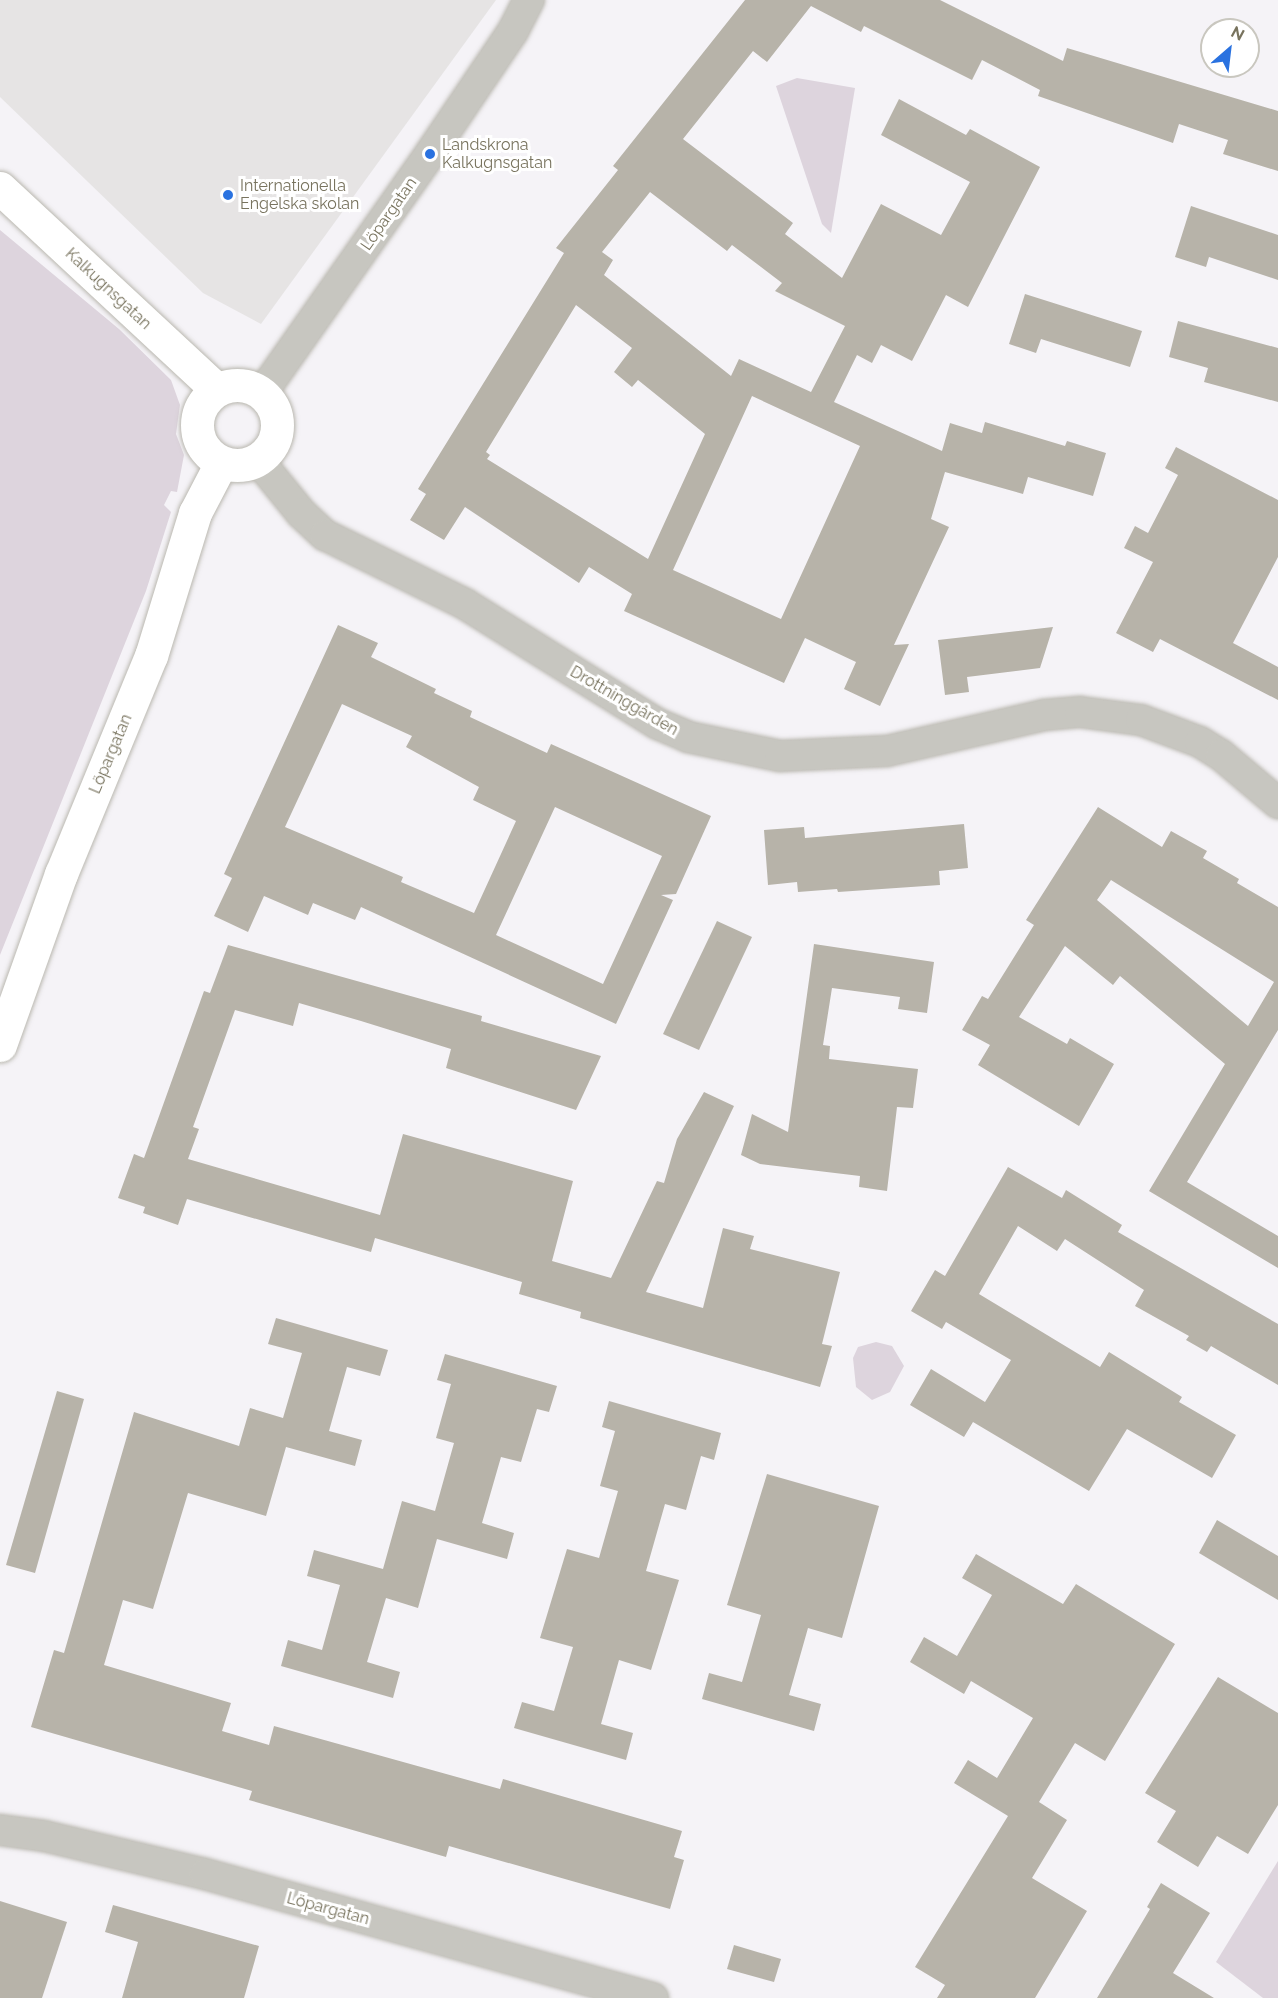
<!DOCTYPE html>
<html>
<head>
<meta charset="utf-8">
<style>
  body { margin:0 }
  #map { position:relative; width:1278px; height:1998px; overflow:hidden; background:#f5f3f7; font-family:Raleway,sans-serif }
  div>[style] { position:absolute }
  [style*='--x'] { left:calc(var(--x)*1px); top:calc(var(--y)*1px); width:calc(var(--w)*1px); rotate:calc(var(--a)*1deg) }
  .built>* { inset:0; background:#e6e4e4 }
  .green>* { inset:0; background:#ddd4dd }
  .building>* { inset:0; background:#b7b3a9 }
  .roads { filter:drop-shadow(0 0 2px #bab8b0) drop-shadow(0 0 2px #bab8b0) }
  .street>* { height:30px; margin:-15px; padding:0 15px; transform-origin:15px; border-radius:15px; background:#c7c6c0 }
  .secondary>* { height:33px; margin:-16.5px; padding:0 16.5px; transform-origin:16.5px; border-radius:16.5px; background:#fff }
  .secondary>.ring { margin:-16.5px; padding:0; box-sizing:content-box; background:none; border:33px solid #fff; border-radius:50% }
  .dots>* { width:16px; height:16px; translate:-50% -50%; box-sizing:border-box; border:3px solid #fff; border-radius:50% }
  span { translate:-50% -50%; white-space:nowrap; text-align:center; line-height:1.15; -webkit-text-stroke:6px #fff; paint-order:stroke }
  .poi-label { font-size:16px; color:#78735e }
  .left { translate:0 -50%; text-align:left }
  .street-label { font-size:16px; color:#78735e }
  .north { position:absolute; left:1200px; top:18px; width:60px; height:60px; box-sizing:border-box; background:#fff; border:2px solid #c9c7bf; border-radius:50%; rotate:28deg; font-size:16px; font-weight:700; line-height:24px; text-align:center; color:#78735e }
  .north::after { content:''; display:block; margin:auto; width:21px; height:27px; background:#2a72e0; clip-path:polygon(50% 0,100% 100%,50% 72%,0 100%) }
</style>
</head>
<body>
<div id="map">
  <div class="built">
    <i style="clip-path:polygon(0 0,496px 0,261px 324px,203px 293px,0 97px)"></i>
  </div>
  <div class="green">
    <i style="clip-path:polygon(797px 78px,855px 88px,831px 233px,822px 224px,776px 86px)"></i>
    <i style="clip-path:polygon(0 230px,119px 329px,171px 380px,180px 405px,176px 434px,184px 455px,177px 492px,171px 491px,164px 505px,171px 512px,146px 591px,0 955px)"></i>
    <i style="clip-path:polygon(876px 1342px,892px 1346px,904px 1366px,890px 1392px,872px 1400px,856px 1387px,853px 1358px,858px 1347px)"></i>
    <i style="clip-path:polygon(1278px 1861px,1278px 1998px,1263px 1998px,1216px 1962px)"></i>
  </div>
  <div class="building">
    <i style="clip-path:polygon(evenodd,745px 0,940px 0,1063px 61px,1067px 48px,1278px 111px,1278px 171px,1223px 154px,1228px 140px,1179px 124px,1173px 143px,1038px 96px,1040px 90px,982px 60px,972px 80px,864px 26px,861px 32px,811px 6px,767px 62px,753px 51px,683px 139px,793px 223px,785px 234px,842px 278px,881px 204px,941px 235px,970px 182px,881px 135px,899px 99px,966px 135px,970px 129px,1040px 167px,968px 307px,946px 295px,912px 361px,881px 345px,872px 363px,857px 355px,834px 402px,942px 451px,950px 423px,982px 433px,985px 422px,1065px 446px,1067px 441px,1106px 453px,1093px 496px,1028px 477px,1023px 494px,945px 472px,931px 519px,949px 527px,894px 645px,909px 644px,880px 706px,844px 689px,856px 662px,805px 638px,784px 683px,624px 611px,632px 594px,589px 567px,579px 583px,465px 507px,444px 540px,410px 520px,426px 494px,418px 489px,564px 253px,556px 248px,618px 170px,613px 166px,745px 0,650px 192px,727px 251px,732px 245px,782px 283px,775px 291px,845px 326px,811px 392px,739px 359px,731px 376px,604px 275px,613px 260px,602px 252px,650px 192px,745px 0,576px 305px,632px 348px,614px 372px,632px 387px,638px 380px,705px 434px,648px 559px,487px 459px,490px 455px,486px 452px,576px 305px,745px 0,752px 396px,860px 446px,781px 619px,673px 570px,752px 396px)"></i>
    <i style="clip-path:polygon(1191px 206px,1278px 235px,1278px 280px,1209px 257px,1206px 267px,1175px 257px)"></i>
    <i style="clip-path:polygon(1025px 294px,1142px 331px,1130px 367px,1041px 339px,1036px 353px,1009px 344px)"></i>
    <i style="clip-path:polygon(1178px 321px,1278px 348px,1278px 402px,1204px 382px,1208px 368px,1169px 357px)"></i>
    <i style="clip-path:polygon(1176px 447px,1278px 500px,1278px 557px,1233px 643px,1278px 667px,1278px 700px,1160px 639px,1153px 652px,1116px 633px,1153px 562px,1124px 548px,1135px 526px,1148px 533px,1178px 475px,1165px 468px)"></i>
    <i style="clip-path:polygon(evenodd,338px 625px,378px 643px,371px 657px,436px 689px,434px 693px,472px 711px,470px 717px,547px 753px,551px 744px,711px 816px,676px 894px,661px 895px,673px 900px,616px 1024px,361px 907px,355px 920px,313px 903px,308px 915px,264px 896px,248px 932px,214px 916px,232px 878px,224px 874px,338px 625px,342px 704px,412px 736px,406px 747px,479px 787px,473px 800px,516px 821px,474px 913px,401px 882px,403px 877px,285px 827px,342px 704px,338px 625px,555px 807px,662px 856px,603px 984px,496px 935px,555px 807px)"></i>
    <i style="clip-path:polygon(1053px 627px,1040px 668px,967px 677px,969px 692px,945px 695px,938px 640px)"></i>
    <i style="clip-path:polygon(evenodd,1098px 807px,1162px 847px,1171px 831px,1207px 851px,1203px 858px,1239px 879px,1237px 883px,1278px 907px,1278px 1030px,1187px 1182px,1278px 1236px,1278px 1268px,1149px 1191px,1225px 1064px,1120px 976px,1113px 985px,1065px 946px,1019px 1017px,1067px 1044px,1070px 1038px,1114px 1064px,1079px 1126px,978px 1065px,990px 1045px,962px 1030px,982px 996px,988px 999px,1034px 925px,1026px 920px,1098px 807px,1111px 880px,1274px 982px,1248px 1026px,1097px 900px,1111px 880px)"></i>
    <i style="clip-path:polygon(964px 824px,968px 868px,939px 871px,940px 885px,838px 892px,837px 889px,798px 892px,797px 882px,768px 885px,764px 830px,804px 827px,805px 838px)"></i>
    <i style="clip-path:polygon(717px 921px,752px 937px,699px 1050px,663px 1034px)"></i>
    <i style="clip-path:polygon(814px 944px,934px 962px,927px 1013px,898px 1009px,900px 997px,832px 988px,823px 1045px,830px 1046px,829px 1059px,918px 1069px,913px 1108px,897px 1107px,887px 1191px,859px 1187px,860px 1176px,760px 1164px,741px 1155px,752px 1114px,788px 1132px)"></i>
    <i style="clip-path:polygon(228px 945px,482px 1016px,481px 1021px,601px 1056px,576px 1110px,446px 1068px,451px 1049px,361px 1021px,299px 1003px,293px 1026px,235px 1010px,193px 1127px,199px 1129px,188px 1159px,380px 1215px,403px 1134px,573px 1181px,552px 1261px,611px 1278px,657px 1181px,664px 1183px,677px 1139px,704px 1092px,734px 1106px,646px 1292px,703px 1308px,723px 1228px,754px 1236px,750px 1249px,840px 1272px,822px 1344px,832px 1346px,820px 1387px,580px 1318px,581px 1312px,519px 1294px,522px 1282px,375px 1238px,371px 1252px,187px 1199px,178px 1225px,143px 1213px,145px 1207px,118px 1198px,134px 1154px,144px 1158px,204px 991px,210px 993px)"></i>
    <i style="clip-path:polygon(1008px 1167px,1062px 1198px,1066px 1190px,1122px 1225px,1118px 1232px,1278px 1324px,1278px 1385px,1211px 1346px,1207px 1352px,1186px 1340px,1189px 1336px,1135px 1306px,1144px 1290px,1065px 1239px,1057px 1251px,1018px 1226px,979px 1294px,1100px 1367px,1109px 1352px,1182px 1397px,1179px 1402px,1236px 1435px,1212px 1478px,1127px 1429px,1089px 1491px,973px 1422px,964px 1437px,910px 1405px,931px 1369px,985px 1402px,1011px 1360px,946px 1322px,942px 1329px,911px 1311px,935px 1270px,945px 1276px)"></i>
    <i style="clip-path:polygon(276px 1318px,388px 1350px,380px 1376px,347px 1367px,329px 1431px,362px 1440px,355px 1466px,286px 1447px,266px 1516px,188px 1493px,153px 1609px,123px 1600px,104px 1665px,231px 1703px,222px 1731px,269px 1745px,274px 1726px,500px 1789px,503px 1779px,682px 1831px,674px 1857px,684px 1860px,670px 1909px,449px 1846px,446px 1857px,249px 1800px,252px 1791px,31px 1727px,54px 1650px,64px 1653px,134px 1412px,239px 1446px,250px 1408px,283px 1418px,302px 1353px,268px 1344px)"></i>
    <i style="clip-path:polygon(445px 1354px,557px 1386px,549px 1412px,537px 1409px,521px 1462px,501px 1457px,482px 1523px,514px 1533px,507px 1559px,437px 1539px,418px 1608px,386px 1598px,367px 1662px,400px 1672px,393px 1698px,281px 1666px,288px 1640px,322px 1650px,340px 1585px,307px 1576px,314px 1550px,383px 1569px,402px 1501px,435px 1511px,454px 1443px,436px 1438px,451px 1384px,437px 1380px)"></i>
    <i style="clip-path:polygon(57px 1391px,84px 1399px,35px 1573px,6px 1565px)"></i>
    <i style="clip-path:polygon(609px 1401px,721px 1433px,714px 1460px,701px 1456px,686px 1510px,665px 1504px,646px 1571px,679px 1580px,651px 1670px,619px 1660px,601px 1724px,633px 1733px,626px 1760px,514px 1728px,522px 1702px,554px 1711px,573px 1647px,540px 1638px,567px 1549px,599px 1558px,618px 1491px,600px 1486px,615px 1431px,602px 1427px)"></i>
    <i style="clip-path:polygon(767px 1474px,879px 1506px,842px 1638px,808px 1628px,789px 1695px,821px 1704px,814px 1731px,702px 1699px,709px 1673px,742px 1682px,761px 1615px,727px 1605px)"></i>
    <i style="clip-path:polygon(1217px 1520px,1278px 1556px,1278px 1600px,1199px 1553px)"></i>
    <i style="clip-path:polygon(976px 1554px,1063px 1604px,1076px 1584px,1175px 1644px,1105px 1761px,1075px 1743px,1039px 1802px,1067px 1820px,1032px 1878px,1087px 1911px,1035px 1998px,937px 1998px,945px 1985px,915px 1967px,1008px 1816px,954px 1783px,968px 1760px,997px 1778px,1033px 1718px,971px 1681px,964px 1694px,910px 1662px,924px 1637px,957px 1656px,992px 1595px,962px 1578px)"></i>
    <i style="clip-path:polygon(1218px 1677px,1278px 1713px,1278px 1805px,1248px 1854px,1217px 1836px,1198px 1867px,1157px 1842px,1176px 1811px,1145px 1793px)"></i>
    <i style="clip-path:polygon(1161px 1883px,1210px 1913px,1173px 1973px,1214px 1998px,1097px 1998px,1150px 1909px,1147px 1907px)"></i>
    <i style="clip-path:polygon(0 1901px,67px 1922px,42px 1998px,0 1998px)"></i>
    <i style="clip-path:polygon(113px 1905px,259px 1946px,244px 1998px,122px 1998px,138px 1942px,105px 1932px)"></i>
    <i style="clip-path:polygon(734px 1945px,781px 1959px,774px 1982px,727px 1969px)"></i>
  </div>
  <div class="roads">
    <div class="street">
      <i style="--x:262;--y:393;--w:292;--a:-54.9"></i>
      <i style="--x:430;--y:154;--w:148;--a:-56"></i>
      <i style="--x:513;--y:31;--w:35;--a:-63"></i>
      <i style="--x:258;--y:460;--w:68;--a:50.9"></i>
      <i style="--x:301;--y:513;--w:33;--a:43"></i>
      <i style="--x:325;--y:535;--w:156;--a:26.2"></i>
      <i style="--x:465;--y:604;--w:227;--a:31.9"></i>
      <i style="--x:658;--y:724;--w:33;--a:23"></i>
      <i style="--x:688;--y:737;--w:94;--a:11.7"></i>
      <i style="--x:780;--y:756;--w:107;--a:-2.7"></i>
      <i style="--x:887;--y:751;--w:161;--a:-12.9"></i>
      <i style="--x:1044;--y:715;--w:36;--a:-5"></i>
      <i style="--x:1080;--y:712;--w:62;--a:7.5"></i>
      <i style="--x:1141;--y:720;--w:63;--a:20.4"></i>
      <i style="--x:1200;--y:742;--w:25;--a:32"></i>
      <i style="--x:1221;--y:755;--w:75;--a:40.1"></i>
      <i style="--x:0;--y:1830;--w:44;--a:7.8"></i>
      <i style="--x:44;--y:1836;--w:165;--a:13.3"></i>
      <i style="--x:205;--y:1874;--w:465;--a:15.5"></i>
    </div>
    <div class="secondary">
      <i style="--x:0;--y:188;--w:295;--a:42.9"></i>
      <i class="ring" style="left:197px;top:385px;width:47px;height:47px"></i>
      <i style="--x:0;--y:1045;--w:182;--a:-70.4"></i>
      <i style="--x:61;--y:874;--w:236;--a:-67.6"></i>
      <i style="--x:151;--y:656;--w:150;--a:-72.9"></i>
      <i style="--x:195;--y:513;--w:56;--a:-62.5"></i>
    </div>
  </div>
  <div class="dots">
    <i style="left:430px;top:154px;background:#2a72e0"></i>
    <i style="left:228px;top:195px;background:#2a72e0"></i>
  </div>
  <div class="poi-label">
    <span class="left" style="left:442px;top:154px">Landskrona<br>Kalkugnsgatan</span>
    <span class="left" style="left:240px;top:195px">Internationella<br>Engelska skolan</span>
  </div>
  <div class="street-label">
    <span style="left:389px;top:214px;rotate:-55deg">Löpargatan</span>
    <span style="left:108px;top:289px;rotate:43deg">Kalkugnsgatan</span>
    <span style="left:624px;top:701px;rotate:30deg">Drottninggården</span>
    <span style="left:111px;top:754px;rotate:-67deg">Löpargatan</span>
    <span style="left:328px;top:1909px;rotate:15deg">Löpargatan</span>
  </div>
  <div class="north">N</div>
</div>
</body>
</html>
